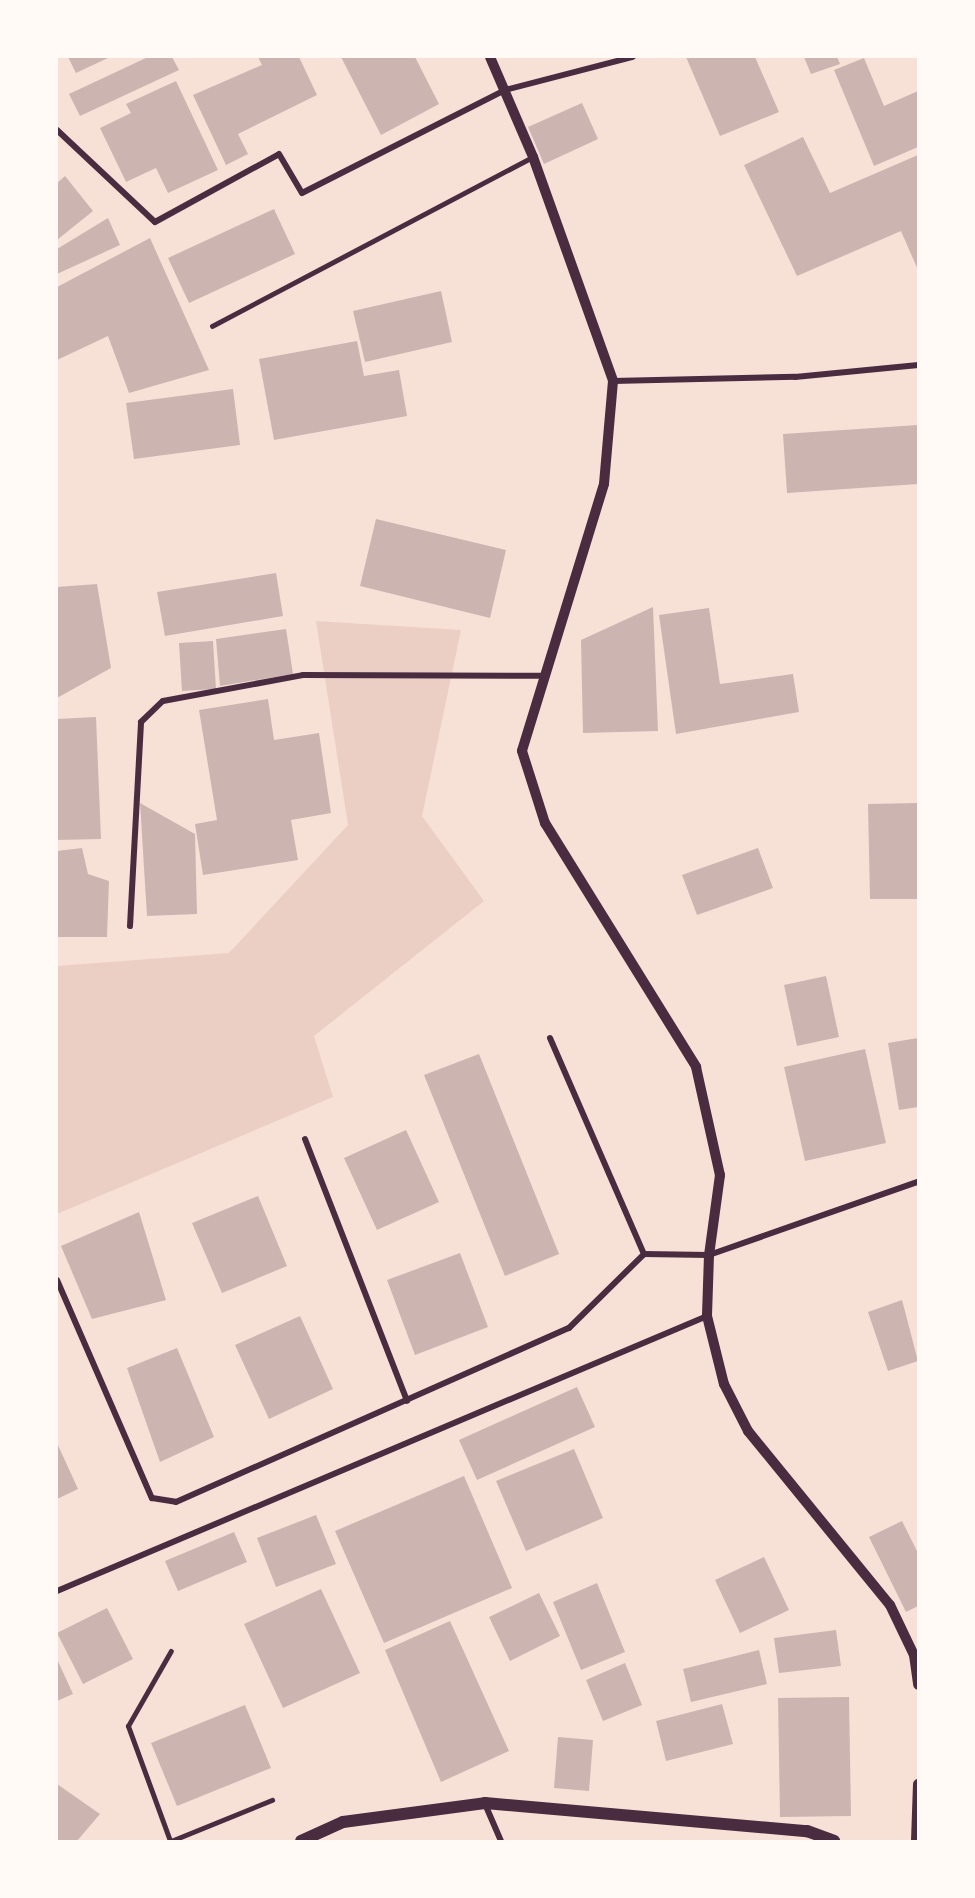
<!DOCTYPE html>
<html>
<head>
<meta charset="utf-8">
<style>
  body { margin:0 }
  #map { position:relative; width:975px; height:1898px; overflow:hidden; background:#f7e1d7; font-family:"IBM Plex Serif",serif }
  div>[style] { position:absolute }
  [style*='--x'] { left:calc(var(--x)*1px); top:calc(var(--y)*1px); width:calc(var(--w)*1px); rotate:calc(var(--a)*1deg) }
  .green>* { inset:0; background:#ebcfc5 }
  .building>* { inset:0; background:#ccb4b1 }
  .service>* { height:4.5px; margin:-2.25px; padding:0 2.25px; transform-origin:2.25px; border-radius:2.25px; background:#4a2c40 }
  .minor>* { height:6px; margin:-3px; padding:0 3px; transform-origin:3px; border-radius:3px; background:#4a2c40 }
  .tertiary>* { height:10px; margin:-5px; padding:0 5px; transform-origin:5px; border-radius:5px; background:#4a2c40 }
  .secondary>* { height:12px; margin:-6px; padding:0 6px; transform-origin:6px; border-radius:6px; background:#4a2c40 }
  span { translate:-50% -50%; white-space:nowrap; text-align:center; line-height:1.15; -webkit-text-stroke:4.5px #fffaf5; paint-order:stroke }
  .frame { position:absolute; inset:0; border:58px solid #fffaf5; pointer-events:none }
</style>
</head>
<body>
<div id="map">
  <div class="green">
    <i style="clip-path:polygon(316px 621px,461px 630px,422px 816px,484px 901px,314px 1036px,333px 1097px,57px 1214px,57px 966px,229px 953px,348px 825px)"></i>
  </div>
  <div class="building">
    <i style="clip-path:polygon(68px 57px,110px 57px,76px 73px)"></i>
    <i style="clip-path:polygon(148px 57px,172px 57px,179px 70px,80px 116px,69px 94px)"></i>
    <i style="clip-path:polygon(258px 57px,299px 57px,317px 95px,238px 134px,248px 154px,226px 165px,193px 95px,262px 65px)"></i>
    <i style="clip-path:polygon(341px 57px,415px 57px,439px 104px,381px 135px)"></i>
    <i style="clip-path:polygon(686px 57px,755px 57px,779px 112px,720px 136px)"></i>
    <i style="clip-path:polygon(804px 57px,837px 57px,840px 64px,811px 74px)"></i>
    <i style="clip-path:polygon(864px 58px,884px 106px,918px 91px,918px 147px,874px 166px,834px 70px)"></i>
    <i style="clip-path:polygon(176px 81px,218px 170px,168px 193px,156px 168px,126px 182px,100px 128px,131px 113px,126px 104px)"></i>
    <i style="clip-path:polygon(582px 103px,598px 139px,544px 164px,528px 127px)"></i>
    <i style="clip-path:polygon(803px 137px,830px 193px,918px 155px,918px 270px,901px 231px,797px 276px,744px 165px)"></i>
    <i style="clip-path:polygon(65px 176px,93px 211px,57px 240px,57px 183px)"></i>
    <i style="clip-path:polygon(274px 209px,295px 254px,189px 303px,168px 258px)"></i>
    <i style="clip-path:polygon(108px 218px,120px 245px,57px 274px,57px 249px)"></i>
    <i style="clip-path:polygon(150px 238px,209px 370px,129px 393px,108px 336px,57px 360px,57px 287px)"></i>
    <i style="clip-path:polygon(441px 291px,452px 342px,365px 362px,353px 311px)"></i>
    <i style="clip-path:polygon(357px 341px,364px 376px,399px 370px,407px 416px,274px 440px,259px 359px)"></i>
    <i style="clip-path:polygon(233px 389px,240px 445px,134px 459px,126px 403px)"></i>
    <i style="clip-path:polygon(918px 425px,918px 484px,787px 493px,783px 434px)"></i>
    <i style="clip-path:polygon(376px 519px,506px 550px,490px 618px,360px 586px)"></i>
    <i style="clip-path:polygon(276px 573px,283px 616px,165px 636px,157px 592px)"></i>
    <i style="clip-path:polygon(97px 584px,111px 668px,57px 698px,57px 587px)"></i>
    <i style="clip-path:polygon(653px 607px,658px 731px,583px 733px,581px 640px)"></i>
    <i style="clip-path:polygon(709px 608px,720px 684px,793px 674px,799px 712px,676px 734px,659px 615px)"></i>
    <i style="clip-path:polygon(286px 629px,293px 674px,220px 686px,216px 639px)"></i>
    <i style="clip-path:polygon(213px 641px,216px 689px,182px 691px,179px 643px)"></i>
    <i style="clip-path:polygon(268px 699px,274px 740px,319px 733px,331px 813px,291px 820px,298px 860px,203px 875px,195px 824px,217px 820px,199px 710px)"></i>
    <i style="clip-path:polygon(96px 717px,101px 839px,57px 840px,57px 719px)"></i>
    <i style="clip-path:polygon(140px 803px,195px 834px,197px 914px,147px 916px)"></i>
    <i style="clip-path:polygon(918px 803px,918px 899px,870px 899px,868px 804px)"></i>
    <i style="clip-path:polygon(82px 848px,88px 874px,109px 881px,107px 937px,57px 937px,57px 851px)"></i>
    <i style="clip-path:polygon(758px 848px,773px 888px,697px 915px,682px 875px)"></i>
    <i style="clip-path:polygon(826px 976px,839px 1037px,797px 1046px,784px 985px)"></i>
    <i style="clip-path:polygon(918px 1038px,918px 1107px,899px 1110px,888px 1043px)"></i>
    <i style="clip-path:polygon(865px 1049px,886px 1143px,805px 1161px,784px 1067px)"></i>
    <i style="clip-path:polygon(479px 1054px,559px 1254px,505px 1276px,424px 1075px)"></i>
    <i style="clip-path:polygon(406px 1130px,439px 1202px,377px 1230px,344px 1158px)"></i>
    <i style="clip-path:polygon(258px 1196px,287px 1266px,222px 1293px,192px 1223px)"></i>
    <i style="clip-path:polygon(139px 1212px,166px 1300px,92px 1319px,61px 1246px)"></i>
    <i style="clip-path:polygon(460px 1253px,488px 1327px,415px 1355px,387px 1280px)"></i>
    <i style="clip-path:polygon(902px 1300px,918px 1361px,888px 1371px,868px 1312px)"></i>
    <i style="clip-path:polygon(300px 1316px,333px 1389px,269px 1419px,235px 1345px)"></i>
    <i style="clip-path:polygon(177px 1348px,214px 1437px,160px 1462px,127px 1368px)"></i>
    <i style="clip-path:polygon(577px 1387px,595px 1427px,477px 1480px,459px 1440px)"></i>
    <i style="clip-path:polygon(57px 1443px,78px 1489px,57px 1499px)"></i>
    <i style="clip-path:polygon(574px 1449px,603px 1518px,526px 1551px,496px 1481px)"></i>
    <i style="clip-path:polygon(464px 1476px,512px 1588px,384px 1643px,335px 1531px)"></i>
    <i style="clip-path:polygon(316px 1515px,336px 1564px,276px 1587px,257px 1538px)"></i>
    <i style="clip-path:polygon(902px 1521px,918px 1553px,918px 1606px,906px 1612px,869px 1537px)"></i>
    <i style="clip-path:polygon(234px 1532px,247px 1562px,178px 1591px,165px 1561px)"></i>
    <i style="clip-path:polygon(764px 1557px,789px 1610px,740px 1633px,715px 1580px)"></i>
    <i style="clip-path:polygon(597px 1583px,625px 1652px,581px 1670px,553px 1602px)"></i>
    <i style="clip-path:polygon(321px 1589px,360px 1673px,283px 1708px,244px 1624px)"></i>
    <i style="clip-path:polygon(539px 1593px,560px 1636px,510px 1661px,489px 1617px)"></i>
    <i style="clip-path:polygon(107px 1608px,133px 1659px,83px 1684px,57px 1633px)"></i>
    <i style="clip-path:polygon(450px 1621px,509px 1751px,441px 1782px,385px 1650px)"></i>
    <i style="clip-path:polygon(836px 1630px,841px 1666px,779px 1673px,774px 1638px)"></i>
    <i style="clip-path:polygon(759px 1650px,767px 1684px,691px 1702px,683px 1669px)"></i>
    <i style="clip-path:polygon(57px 1659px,73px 1694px,57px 1701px)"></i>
    <i style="clip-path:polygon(625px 1663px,642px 1705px,603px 1721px,586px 1680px)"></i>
    <i style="clip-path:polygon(849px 1697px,851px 1816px,780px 1817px,778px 1698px)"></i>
    <i style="clip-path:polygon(722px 1704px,733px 1744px,666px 1761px,656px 1721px)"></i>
    <i style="clip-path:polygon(245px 1705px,271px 1768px,177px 1806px,151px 1743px)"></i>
    <i style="clip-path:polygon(558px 1737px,593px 1740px,589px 1791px,554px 1788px)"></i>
    <i style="clip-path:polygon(57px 1784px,100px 1814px,77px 1841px,57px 1841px)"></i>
  </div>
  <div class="service">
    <i style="--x:212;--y:326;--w:363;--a:-27.8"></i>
    <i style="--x:170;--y:1841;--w:122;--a:-110.1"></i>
    <i style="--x:128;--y:1726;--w:86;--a:-60.2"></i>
    <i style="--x:171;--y:1841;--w:109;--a:-22.1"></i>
  </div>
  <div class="minor">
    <i style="--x:57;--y:130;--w:134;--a:43.2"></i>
    <i style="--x:155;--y:222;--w:141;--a:-28.7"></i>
    <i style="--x:279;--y:154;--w:45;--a:59.5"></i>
    <i style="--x:302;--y:193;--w:228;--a:-26.9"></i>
    <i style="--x:505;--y:90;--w:132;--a:-14.5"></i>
    <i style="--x:613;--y:381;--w:182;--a:-1.3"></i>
    <i style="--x:795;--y:377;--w:124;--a:-5.6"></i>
    <i style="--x:130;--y:926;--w:204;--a:-86.9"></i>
    <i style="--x:141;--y:722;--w:30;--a:-44"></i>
    <i style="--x:163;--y:701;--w:142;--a:-10.5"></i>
    <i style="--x:303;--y:675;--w:242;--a:0.2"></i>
    <i style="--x:550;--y:1038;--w:236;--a:66.5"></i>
    <i style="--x:305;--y:1139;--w:281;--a:68.7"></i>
    <i style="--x:57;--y:1280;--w:238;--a:66.5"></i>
    <i style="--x:152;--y:1498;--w:24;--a:9"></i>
    <i style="--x:176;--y:1502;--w:430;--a:-23.9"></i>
    <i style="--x:569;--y:1328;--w:105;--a:-44.6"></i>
    <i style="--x:644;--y:1254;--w:65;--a:0.9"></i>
    <i style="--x:709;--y:1255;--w:221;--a:-19.3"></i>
    <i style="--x:57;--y:1591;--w:706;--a:-22.93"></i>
    <i style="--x:485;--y:1804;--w:40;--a:66.6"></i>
  </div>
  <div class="tertiary">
    <i style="--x:490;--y:57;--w:109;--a:66.7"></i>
    <i style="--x:533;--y:157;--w:238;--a:70.3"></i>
    <i style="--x:613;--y:381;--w:103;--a:95"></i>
    <i style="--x:604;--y:484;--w:279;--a:107.1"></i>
    <i style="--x:522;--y:751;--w:76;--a:72.3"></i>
    <i style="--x:545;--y:823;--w:287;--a:58.2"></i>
    <i style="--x:696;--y:1067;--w:111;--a:77.5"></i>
    <i style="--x:720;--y:1175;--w:81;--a:97.8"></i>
    <i style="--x:709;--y:1255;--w:61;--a:91.9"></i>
    <i style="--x:707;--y:1316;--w:70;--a:76"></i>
    <i style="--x:724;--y:1384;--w:53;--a:62.9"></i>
    <i style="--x:748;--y:1431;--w:225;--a:50.8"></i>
    <i style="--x:890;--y:1605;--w:55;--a:64.4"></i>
    <i style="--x:914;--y:1655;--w:30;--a:82"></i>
    <i style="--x:916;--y:1841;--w:57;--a:-88"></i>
  </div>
  <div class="secondary">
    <i style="--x:301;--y:1841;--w:46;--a:-24.3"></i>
    <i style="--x:343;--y:1822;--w:143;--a:-7.6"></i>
    <i style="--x:485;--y:1803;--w:323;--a:5"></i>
    <i style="--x:807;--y:1831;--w:29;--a:20"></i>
  </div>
  <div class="frame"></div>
</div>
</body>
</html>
